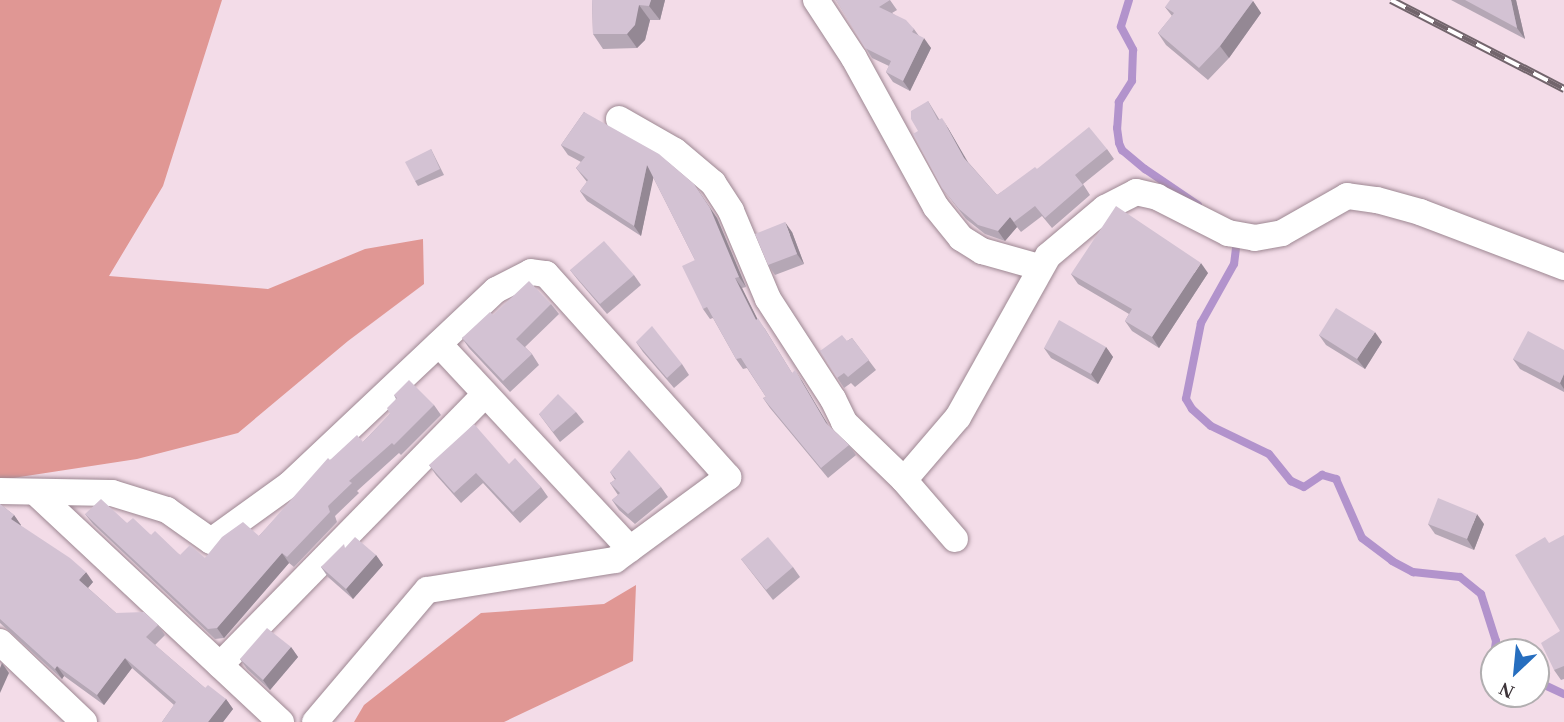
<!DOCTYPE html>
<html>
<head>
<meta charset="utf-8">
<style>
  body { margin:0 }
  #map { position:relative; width:1564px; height:722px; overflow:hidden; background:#f3dce8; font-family:"Times New Roman",serif }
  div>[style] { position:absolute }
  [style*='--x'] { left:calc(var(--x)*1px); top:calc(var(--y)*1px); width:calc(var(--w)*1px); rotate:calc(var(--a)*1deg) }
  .forest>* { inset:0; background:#e09794 }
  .stream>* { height:8px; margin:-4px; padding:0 4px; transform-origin:4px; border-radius:4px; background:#b293cc }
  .roads { filter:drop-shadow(0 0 2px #9d8792) drop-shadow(0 0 2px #9d8792) }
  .minor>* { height:26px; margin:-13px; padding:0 13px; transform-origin:13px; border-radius:13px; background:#fff }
  .rail>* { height:8px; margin-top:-4px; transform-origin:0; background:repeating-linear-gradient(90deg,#fff 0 16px,#72656c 0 32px); box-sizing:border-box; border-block:2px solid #72656c }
  .wall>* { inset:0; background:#b5a7b5 }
  .shaded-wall>* { inset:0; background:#948894 }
  .building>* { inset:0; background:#d3c2d3 }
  span { translate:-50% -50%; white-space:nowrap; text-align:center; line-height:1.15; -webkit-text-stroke:6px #fff; paint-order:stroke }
  .north { position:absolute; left:1480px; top:638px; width:70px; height:70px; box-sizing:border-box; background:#fff; border:2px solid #b1aeb0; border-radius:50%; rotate:206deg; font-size:19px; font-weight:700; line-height:28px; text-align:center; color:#3d3439 }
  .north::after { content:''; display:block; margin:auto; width:24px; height:32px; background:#266ebf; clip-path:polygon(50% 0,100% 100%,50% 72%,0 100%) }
</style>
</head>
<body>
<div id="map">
  <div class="forest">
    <i style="clip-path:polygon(0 0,222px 0,163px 186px,109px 276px,268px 289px,365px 249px,423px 239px,424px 284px,348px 341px,238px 433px,137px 459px,0 480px)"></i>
    <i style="clip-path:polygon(636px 585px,633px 661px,504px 722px,354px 722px,364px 705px,481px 613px,604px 604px)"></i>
  </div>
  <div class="stream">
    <i style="--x:1129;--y:0;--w:28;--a:107"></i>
    <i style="--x:1121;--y:27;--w:26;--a:62"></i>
    <i style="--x:1133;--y:50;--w:31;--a:92"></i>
    <i style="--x:1132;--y:81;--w:25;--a:122"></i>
    <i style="--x:1119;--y:102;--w:26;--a:94"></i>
    <i style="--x:1117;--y:128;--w:15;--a:82"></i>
    <i style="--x:1119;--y:143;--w:8;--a:67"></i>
    <i style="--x:1122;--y:150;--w:30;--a:40"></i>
    <i style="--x:1145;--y:169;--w:64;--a:34.2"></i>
    <i style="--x:1237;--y:240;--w:24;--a:97"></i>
    <i style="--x:1234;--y:264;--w:68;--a:119.2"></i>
    <i style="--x:1201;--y:323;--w:77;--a:101.2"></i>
    <i style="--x:1186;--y:399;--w:12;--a:59"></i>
    <i style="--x:1192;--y:409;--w:25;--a:42"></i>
    <i style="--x:1211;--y:426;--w:64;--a:25.8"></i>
    <i style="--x:1269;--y:454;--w:35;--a:51"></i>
    <i style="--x:1291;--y:481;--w:14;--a:25"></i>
    <i style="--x:1304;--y:487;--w:22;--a:-34"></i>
    <i style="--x:1322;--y:475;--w:15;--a:16"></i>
    <i style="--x:1336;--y:479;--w:64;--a:66.2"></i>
    <i style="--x:1362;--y:538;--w:38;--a:37"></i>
    <i style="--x:1392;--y:561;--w:24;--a:28"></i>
    <i style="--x:1413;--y:572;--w:47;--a:6.1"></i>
    <i style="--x:1460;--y:577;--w:27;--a:39"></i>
    <i style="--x:1481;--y:594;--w:49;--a:72.3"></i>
    <i style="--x:1496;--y:641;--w:15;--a:98"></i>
    <i style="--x:1536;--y:681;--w:31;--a:25"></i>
  </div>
  <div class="roads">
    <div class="minor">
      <i style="--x:816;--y:0;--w:69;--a:56.8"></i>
      <i style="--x:854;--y:58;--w:170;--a:61.2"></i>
      <i style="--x:936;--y:207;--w:40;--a:51"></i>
      <i style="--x:961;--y:238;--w:25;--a:32"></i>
      <i style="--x:982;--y:251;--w:59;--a:15.7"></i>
      <i style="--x:619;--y:119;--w:64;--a:29.7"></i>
      <i style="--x:675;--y:151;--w:50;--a:40.1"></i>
      <i style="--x:713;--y:183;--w:33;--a:57"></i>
      <i style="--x:731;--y:211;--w:95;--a:67.2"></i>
      <i style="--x:768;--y:299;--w:119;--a:57"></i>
      <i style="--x:833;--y:399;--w:25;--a:64"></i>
      <i style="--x:844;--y:422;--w:83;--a:44"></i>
      <i style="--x:904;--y:480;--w:78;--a:49.2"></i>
      <i style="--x:439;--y:344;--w:280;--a:47"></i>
      <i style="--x:904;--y:480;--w:83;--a:-49.4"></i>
      <i style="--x:958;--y:417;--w:184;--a:-60.8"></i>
      <i style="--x:1048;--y:256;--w:75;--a:-40.1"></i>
      <i style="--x:1105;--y:208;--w:35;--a:-27"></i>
      <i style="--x:1136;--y:192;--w:22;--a:13"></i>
      <i style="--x:1157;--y:197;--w:80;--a:26.9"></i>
      <i style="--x:1228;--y:233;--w:27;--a:10"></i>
      <i style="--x:1255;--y:238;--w:27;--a:-10"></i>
      <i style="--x:1282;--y:233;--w:75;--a:-29.6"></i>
      <i style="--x:1347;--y:196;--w:30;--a:8"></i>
      <i style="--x:1377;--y:200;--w:45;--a:15.6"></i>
      <i style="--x:1420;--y:212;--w:154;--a:20.9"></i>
      <i style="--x:0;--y:491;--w:112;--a:1"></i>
      <i style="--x:112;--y:493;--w:58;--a:17.2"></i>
      <i style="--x:167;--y:510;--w:54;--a:35.2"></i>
      <i style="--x:211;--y:541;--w:97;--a:-35.8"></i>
      <i style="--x:290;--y:484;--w:283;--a:-43.3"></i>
      <i style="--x:496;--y:290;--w:39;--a:-27"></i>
      <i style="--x:531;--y:272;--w:15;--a:8"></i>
      <i style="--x:546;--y:274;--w:273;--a:48.1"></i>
      <i style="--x:728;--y:477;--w:140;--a:143.7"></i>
      <i style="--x:615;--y:560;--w:190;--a:170.9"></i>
      <i style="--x:427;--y:590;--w:173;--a:130.3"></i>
      <i style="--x:35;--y:492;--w:337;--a:43.1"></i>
      <i style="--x:0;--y:642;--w:116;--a:43.6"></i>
      <i style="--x:220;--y:665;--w:379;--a:-45.6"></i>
    </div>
  </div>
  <div class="rail">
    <i style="--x:1391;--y:0;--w:195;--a:27.2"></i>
  </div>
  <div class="wall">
    <i style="clip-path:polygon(592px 0,665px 0,660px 20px,650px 20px,645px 40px,637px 48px,603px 49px,593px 34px)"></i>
    <i style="clip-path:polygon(836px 0,890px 0,897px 10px,892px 13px,914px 29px,919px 36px,931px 48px,910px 91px,893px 82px,886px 72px,889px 66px,872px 58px)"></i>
    <i style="clip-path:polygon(1451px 0,1516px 0,1525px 39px)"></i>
    <i style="clip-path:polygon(1253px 1px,1261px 13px,1229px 58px,1208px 80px,1166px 45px,1158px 33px,1172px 16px,1165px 7px)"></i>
    <i style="clip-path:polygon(928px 101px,939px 119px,948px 128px,968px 162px,997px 195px,1037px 169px,1107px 149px,1114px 159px,1083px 184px,1090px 195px,1052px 228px,1042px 216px,1021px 232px,1017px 227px,1005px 241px,985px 234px,966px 219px,942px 188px,918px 131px)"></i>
    <i style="clip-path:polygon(584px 112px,717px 218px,746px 287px,742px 288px,757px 319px,765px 329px,792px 373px,802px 381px,828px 426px,849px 445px,856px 455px,828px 478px,770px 408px,763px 398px,766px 397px,747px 368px,743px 369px,736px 359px,713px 318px,710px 319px,703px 309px,695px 260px,653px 177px,641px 236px,587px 201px,580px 191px,587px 182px,576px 168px,581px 162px,568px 155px,561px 145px)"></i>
    <i style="clip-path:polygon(431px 149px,444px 175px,418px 186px,415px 181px)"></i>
    <i style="clip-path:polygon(792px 232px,804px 264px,775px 275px,768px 265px)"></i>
    <i style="clip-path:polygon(570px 270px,634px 275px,641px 285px,607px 314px,578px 280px)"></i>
    <i style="clip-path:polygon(1208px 273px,1159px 348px,1132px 331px,1125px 321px,1129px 314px,1078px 284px,1071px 274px)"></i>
    <i style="clip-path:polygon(551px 304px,559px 314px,525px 347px,532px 354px,539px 365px,510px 392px,469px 348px,462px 338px,493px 315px)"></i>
    <i style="clip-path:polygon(1319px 335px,1382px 342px,1365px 369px,1326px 345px)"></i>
    <i style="clip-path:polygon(852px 338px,876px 370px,855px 387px,851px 383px,844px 388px,820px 351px,847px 341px)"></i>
    <i style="clip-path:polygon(636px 342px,682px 364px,689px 375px,674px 388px,643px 352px)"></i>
    <i style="clip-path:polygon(1106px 347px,1113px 357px,1098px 384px,1051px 358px,1044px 348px)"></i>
    <i style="clip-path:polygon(1564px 350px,1564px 392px,1520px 369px,1513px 359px)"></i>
    <i style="clip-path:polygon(394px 395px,434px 405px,441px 415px,401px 455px,399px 453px,357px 491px,359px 493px,335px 516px,337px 522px,294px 567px,289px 563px,224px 638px,215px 639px,93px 524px,85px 514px,127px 523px,151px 535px,180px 555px,205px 558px,259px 536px,330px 460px,363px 442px,390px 414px,396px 399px)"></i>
    <i style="clip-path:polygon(576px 412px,584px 422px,560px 442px,539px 414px)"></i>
    <i style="clip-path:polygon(509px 464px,541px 487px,548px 497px,520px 523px,483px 483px,461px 503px,436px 475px,429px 465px)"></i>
    <i style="clip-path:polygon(610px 472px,661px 487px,668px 497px,635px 524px,619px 510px,612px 500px,618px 495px,610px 483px,615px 480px)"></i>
    <i style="clip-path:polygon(0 504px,14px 515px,21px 526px,93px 582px,88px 588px,116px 613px,158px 625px,165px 635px,155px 645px,205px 688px,226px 699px,233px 709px,223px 722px,162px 722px,174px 705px,132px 668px,104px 705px,64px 676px,62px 679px,0 623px)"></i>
    <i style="clip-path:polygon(1428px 524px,1484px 524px,1474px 550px,1435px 534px)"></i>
    <i style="clip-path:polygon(1564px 535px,1564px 679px,1561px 680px,1554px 670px,1560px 631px)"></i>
    <i style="clip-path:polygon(346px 548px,376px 555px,383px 565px,353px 599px,328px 577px,321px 567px)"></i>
    <i style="clip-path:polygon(741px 559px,793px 567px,800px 577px,773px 600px)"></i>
    <i style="clip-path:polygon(291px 647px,298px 657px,270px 690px,247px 669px,240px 659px)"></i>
  </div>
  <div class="shaded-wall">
    <i style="clip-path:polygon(651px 0,665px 0,660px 20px,649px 6px)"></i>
    <i style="clip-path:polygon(1511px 0,1516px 0,1525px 39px,1517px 28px)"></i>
    <i style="clip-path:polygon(1253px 1px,1261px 13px,1229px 58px,1220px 46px)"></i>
    <i style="clip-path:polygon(639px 5px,650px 20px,645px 40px,637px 48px,627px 34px)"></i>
    <i style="clip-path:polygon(924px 38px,931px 48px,910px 91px,903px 81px)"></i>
    <i style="clip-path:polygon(942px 118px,948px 128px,971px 168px,964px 158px)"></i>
    <i style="clip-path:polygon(647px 165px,654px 175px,641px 236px,634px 226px)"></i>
    <i style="clip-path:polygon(694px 184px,717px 218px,746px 287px,739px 277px)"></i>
    <i style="clip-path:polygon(1010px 217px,1017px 227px,1005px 241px,998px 231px)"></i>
    <i style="clip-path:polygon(785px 222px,792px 232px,804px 264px,797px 254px)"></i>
    <i style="clip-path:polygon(1201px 263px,1208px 273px,1159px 348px,1152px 337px)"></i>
    <i style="clip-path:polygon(735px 278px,742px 288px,763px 330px,756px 320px)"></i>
    <i style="clip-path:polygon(1375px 332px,1382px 342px,1365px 369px,1357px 359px)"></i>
    <i style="clip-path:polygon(1106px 347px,1113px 357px,1098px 384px,1091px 374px)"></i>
    <i style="clip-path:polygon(795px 370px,802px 381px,833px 433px,826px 423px)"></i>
    <i style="clip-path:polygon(1564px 374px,1564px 389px,1560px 383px)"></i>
    <i style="clip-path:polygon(1477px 514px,1484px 524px,1474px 550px,1467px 539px)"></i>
    <i style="clip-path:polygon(14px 515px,21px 525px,18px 529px,11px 519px)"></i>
    <i style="clip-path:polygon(282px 553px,289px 563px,224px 638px,217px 628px)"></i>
    <i style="clip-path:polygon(376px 555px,383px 565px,353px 599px,346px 589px)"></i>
    <i style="clip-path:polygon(86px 572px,93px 582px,86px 590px,79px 580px)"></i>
    <i style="clip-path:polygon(291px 647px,298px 657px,270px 690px,263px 680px)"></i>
    <i style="clip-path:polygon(125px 658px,132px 668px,104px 705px,97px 695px)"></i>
    <i style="clip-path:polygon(2px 663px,9px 673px,0 693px,0 668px)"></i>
    <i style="clip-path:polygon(57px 666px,64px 676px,62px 679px,55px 669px)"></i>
    <i style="clip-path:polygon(226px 699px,233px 709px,223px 722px,208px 722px)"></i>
  </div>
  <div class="building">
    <i style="clip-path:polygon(592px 0,651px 0,649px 6px,639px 5px,635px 25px,627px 34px,593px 34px)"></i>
    <i style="clip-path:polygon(836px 0,890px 0,879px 7px,906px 20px,914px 29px,912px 32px,924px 38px,903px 81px,886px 72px,891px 61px,865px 48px)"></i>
    <i style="clip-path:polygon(1170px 0,1252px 0,1253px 1px,1220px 46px,1199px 68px,1158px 33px,1174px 13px,1165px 7px)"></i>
    <i style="clip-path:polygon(1465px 0,1511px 0,1517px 28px)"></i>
    <i style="clip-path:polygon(928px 101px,938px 120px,942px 118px,964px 158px,997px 195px,1035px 167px,1037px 169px,1089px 127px,1107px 149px,1075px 175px,1083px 185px,1045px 218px,1035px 206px,1014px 222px,1010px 217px,998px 231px,978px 225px,959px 209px,942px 188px,913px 134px,918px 131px,911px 119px,911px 111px)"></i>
    <i style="clip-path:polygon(584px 112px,659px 154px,694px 184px,710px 208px,739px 277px,735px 278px,756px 320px,758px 318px,792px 373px,795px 370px,826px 423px,849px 445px,821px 468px,763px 398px,766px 397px,741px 358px,736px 359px,707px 307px,703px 309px,682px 266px,695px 260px,647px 165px,634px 226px,580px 191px,588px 180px,576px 168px,585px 157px,561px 145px)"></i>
    <i style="clip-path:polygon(431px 149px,440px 169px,415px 181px,405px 162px)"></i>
    <i style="clip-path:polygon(1116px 206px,1201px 263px,1152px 337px,1125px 321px,1132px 309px,1071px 274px)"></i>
    <i style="clip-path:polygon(785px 222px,797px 254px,768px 265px,755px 234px)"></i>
    <i style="clip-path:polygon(604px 241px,634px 275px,600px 304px,570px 270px)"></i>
    <i style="clip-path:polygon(529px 281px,551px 304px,516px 339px,532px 354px,503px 381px,462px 338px,490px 312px,493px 315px)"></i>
    <i style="clip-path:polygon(1336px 308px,1375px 332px,1357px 359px,1319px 335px)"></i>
    <i style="clip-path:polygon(1059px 320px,1106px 347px,1091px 374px,1044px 348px)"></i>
    <i style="clip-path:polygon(652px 326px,682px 364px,667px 378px,636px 342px)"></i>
    <i style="clip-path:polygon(1528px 331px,1564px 350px,1564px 374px,1560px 383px,1513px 359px)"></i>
    <i style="clip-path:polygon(842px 335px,847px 341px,852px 338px,869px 360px,848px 377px,844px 373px,837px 378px,820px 351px)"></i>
    <i style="clip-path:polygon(409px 380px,434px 405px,394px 445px,392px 443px,349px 481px,352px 483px,328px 506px,330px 512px,287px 557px,282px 553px,217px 628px,208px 629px,85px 514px,101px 499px,127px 523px,133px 518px,151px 535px,155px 531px,180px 555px,190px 545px,205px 558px,222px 537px,243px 522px,259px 536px,328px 458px,330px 460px,357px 435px,363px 442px,390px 414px,387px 408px,397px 398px,394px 395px)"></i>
    <i style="clip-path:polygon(558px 394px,576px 412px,553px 432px,539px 414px)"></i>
    <i style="clip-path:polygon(474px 424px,509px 464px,515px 458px,541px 487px,513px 512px,476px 473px,454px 493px,429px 465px)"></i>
    <i style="clip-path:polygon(629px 450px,661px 487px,628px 514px,612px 500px,620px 493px,610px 483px,616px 479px,610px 472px)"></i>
    <i style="clip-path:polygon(1438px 498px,1477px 514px,1467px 539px,1428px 524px)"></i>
    <i style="clip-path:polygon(0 504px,14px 515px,11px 519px,70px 558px,86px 572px,79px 580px,116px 613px,144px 612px,158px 625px,146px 637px,205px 688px,208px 685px,226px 699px,208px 722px,162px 722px,176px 702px,125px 658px,97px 695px,57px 666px,55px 669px,0 619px)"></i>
    <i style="clip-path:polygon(1564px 535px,1564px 666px,1554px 670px,1541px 643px,1560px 631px,1515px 555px,1545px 537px,1549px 543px)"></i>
    <i style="clip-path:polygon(355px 537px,376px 555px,346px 589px,321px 567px,344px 544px,345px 548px)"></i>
    <i style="clip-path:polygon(768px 537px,793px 567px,766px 590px,741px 559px)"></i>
    <i style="clip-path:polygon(267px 628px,291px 647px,263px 680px,240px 659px)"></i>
  </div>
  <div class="north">N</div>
</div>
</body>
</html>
